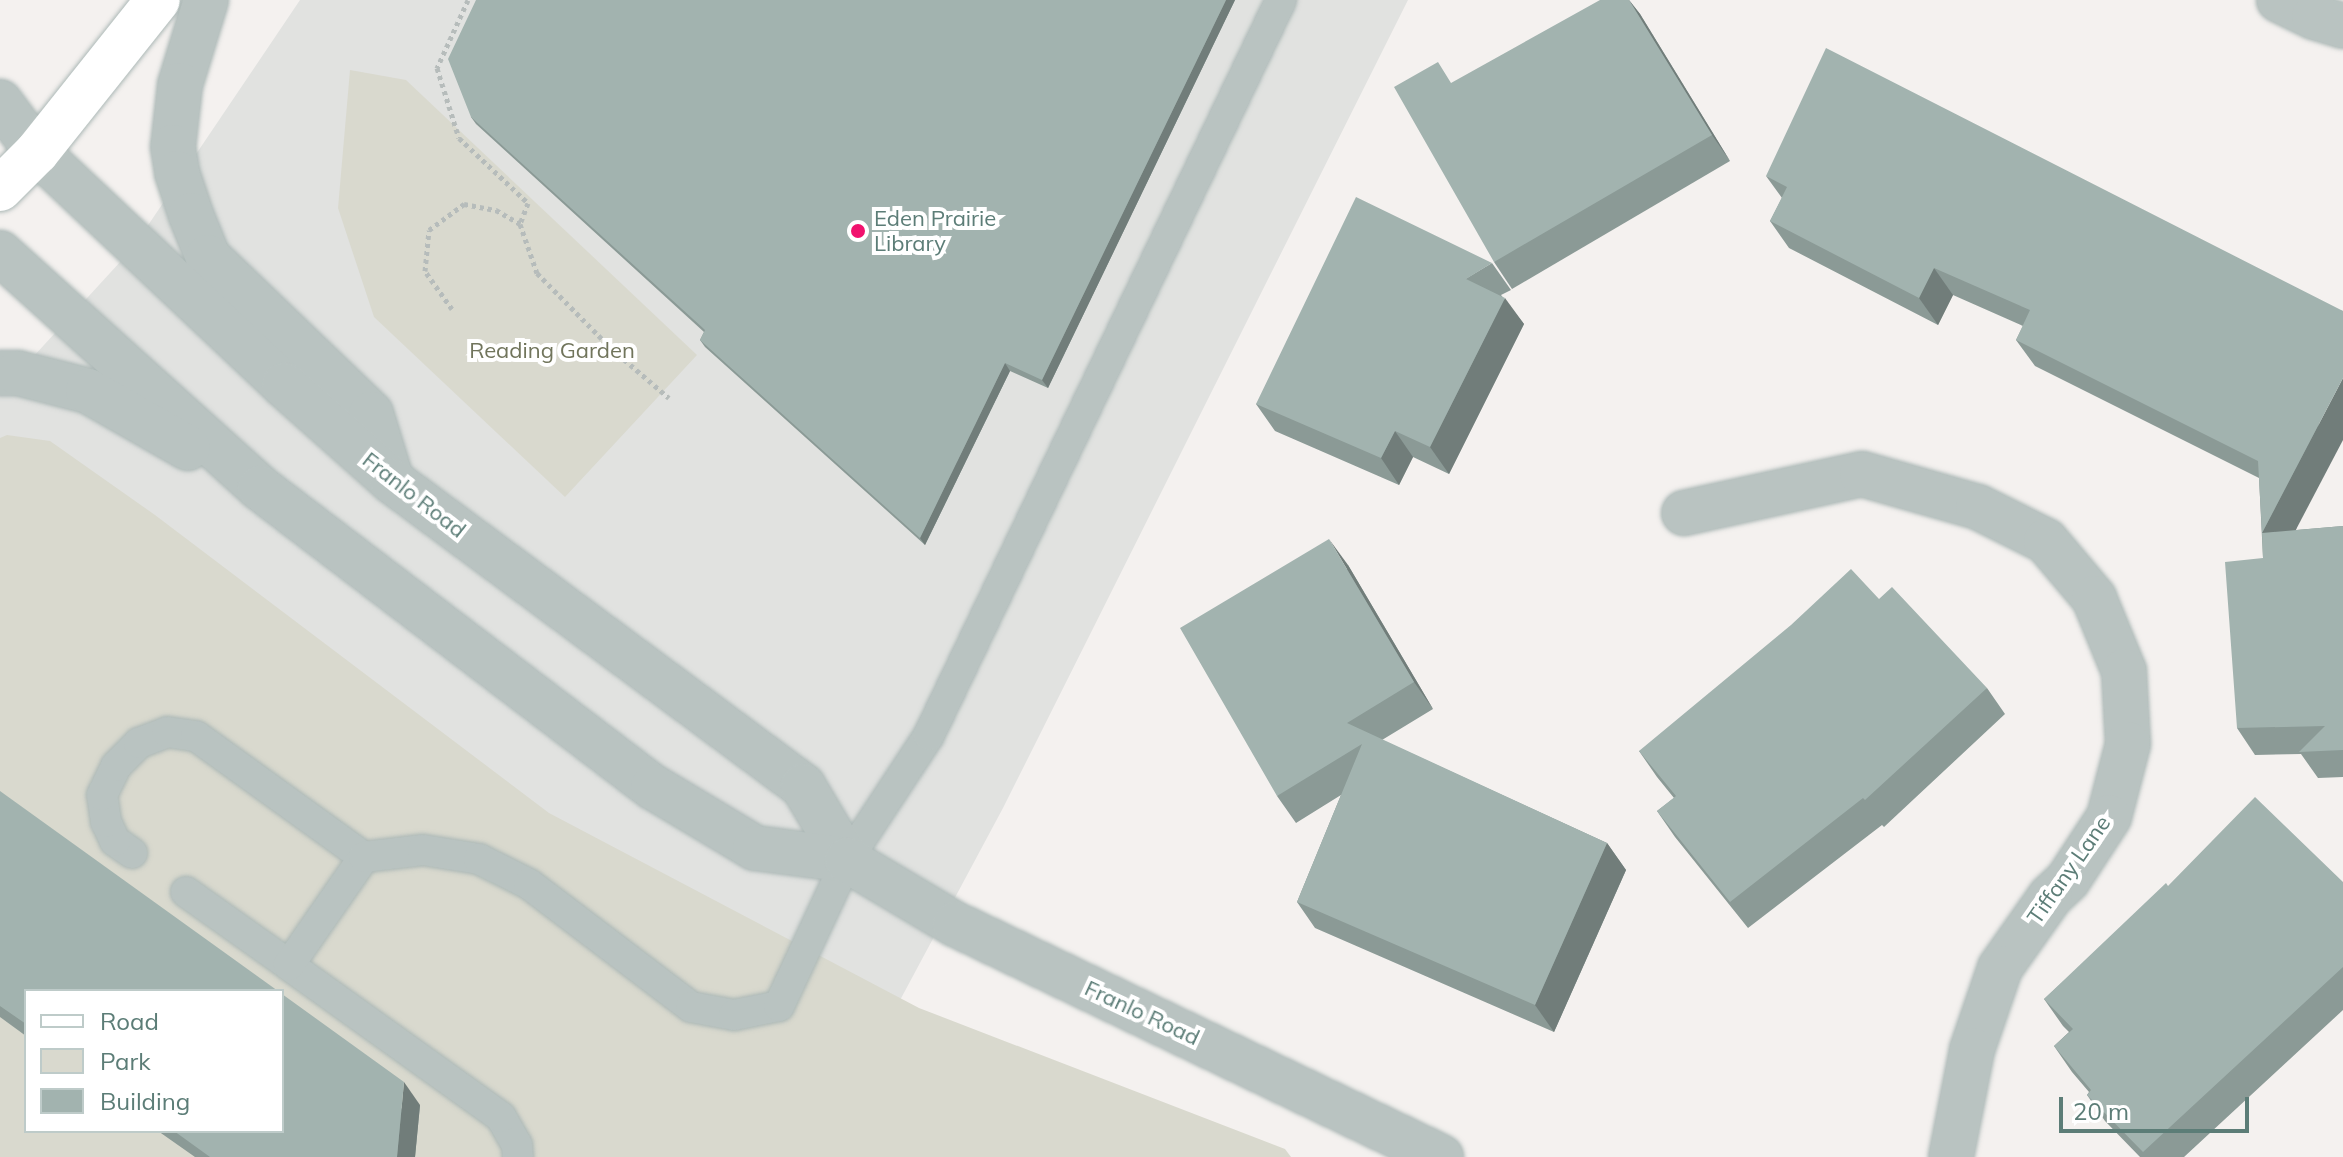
<!DOCTYPE html>
<html>
<head>
<meta charset="utf-8">
<style>
  body { margin:0 }
  #map { position:relative; width:2343px; height:1157px; overflow:hidden; background:#f4f1ef; font-family:Mulish,sans-serif }
  div>[style] { position:absolute }
  [style*='--x'] { left:calc(var(--x)*1px); top:calc(var(--y)*1px); width:calc(var(--w)*1px); rotate:calc(var(--a)*1deg) }
  .built>* { inset:0; background:#e1e2e0 }
  .green>* { inset:0; background:#d9d9ce }
  .path>* { height:5px; margin-top:-2.5px; transform-origin:0; background:repeating-linear-gradient(90deg,#b6bcbb 0 4px,transparent 0 8px) }
  .roads { filter:drop-shadow(0 0 2px #acb8b6) drop-shadow(0 0 2px #acb8b6) }
  .lane>* { height:30px; margin:-15px; padding:0 15px; transform-origin:15px; border-radius:15px; background:#b9c3c1 }
  .street>* { height:44px; margin:-22px; padding:0 22px; transform-origin:22px; border-radius:22px; background:#b9c3c1 }
  .secondary>* { height:44px; margin:-22px; padding:0 22px; transform-origin:22px; border-radius:22px; background:#fff }
  .wall>* { inset:0; background:#8b9a96 }
  .shaded-wall>* { inset:0; background:#717d7a }
  .building>* { inset:0; background:#a2b3af }
  .dots>* { width:22px; height:22px; translate:-50% -50%; box-sizing:border-box; border:4px solid #fff; border-radius:50% }
  span { translate:-50% -50%; white-space:nowrap; text-align:center; line-height:1.15; -webkit-text-stroke:8px #fff; paint-order:stroke }
  .poi-label { font-size:22px; color:#5c7d77 }
  .left { translate:0 -50%; text-align:left }
  .park-label { font-size:22px; color:#71755c }
  .street-label { font-size:22px; color:#5c7d77 }
  .legend { position:absolute; left:24px; top:989px; width:260px; height:144px; box-sizing:border-box; background:#fff; border:2px solid #becbc9; margin:0; padding:10px 14px; list-style:none; font-size:24px; color:#5c7d77 }
  .legend li { display:flex; align-items:center; gap:16px; height:40px }
  .legend b { width:40px; border:2px solid #becbc9 }
  .scale { position:absolute; left:2059px; top:1097px; width:190px; height:36px; box-sizing:border-box; border:4px solid #5c7d77; border-top:0; padding-left:10px; font-size:24px; line-height:28px; white-space:nowrap; color:#5c7d77; -webkit-text-stroke:6px #fff; paint-order:stroke }
</style>
</head>
<body>
<div id="map">
  <div class="built">
    <i style="clip-path:polygon(evenodd,300px 0,1408px 0,1003px 808px,816px 1157px,0 1157px,0 393px,132px 249px,300px 0,26px 991px,282px 991px,282px 1131px,26px 1131px,26px 991px)"></i>
  </div>
  <div class="green">
    <i style="clip-path:polygon(350px 70px,406px 80px,697px 355px,565px 497px,374px 317px,338px 208px)"></i>
    <i style="clip-path:polygon(evenodd,7px 435px,50px 441px,155px 515px,549px 813px,919px 1008px,1285px 1149px,1291px 1157px,0 1157px,0 438px,7px 435px,26px 991px,282px 991px,282px 1131px,26px 1131px,26px 991px)"></i>
  </div>
  <div class="path">
    <i style="--x:468;--y:0;--w:75;--a:114.5"></i>
    <i style="--x:437;--y:68;--w:73;--a:72.6"></i>
    <i style="--x:459;--y:138;--w:95;--a:43.3"></i>
    <i style="--x:528;--y:203;--w:22;--a:111"></i>
    <i style="--x:520;--y:224;--w:52;--a:70.9"></i>
    <i style="--x:537;--y:273;--w:107;--a:45.4"></i>
    <i style="--x:612;--y:349;--w:75;--a:40.7"></i>
    <i style="--x:452;--y:309;--w:47;--a:-125.4"></i>
    <i style="--x:425;--y:271;--w:41;--a:-84.4"></i>
    <i style="--x:429;--y:230;--w:44;--a:-36.6"></i>
    <i style="--x:464;--y:204;--w:33;--a:11"></i>
    <i style="--x:496;--y:210;--w:28;--a:30"></i>
  </div>
  <div class="roads">
    <div class="lane">
      <i style="--x:132;--y:853;--w:21;--a:-145"></i>
      <i style="--x:115;--y:841;--w:21;--a:-115"></i>
      <i style="--x:106;--y:822;--w:27;--a:-98"></i>
      <i style="--x:102;--y:795;--w:32;--a:-64"></i>
      <i style="--x:116;--y:766;--w:33;--a:-45"></i>
      <i style="--x:139;--y:743;--w:30;--a:-21"></i>
      <i style="--x:167;--y:732;--w:29;--a:8"></i>
      <i style="--x:196;--y:736;--w:207;--a:35.8"></i>
      <i style="--x:186;--y:892;--w:126;--a:35.3"></i>
      <i style="--x:518;--y:1157;--w:12;--a:-95"></i>
      <i style="--x:517;--y:1145;--w:32;--a:-120"></i>
      <i style="--x:501;--y:1117;--w:261;--a:-144.4"></i>
      <i style="--x:289;--y:965;--w:131;--a:-55.2"></i>
      <i style="--x:364;--y:857;--w:59;--a:-6.8"></i>
      <i style="--x:423;--y:850;--w:57;--a:9.1"></i>
      <i style="--x:479;--y:859;--w:56;--a:26.6"></i>
      <i style="--x:529;--y:884;--w:203;--a:37.2"></i>
      <i style="--x:691;--y:1007;--w:44;--a:10.5"></i>
      <i style="--x:734;--y:1015;--w:46;--a:-11.3"></i>
      <i style="--x:779;--y:1006;--w:161;--a:-65"></i>
      <i style="--x:847;--y:860;--w:149;--a:-56.7"></i>
      <i style="--x:929;--y:735;--w:815;--a:-64.41"></i>
    </div>
    <div class="street">
      <i style="--x:206;--y:0;--w:89;--a:107"></i>
      <i style="--x:180;--y:85;--w:62;--a:96.4"></i>
      <i style="--x:173;--y:147;--w:26;--a:81"></i>
      <i style="--x:177;--y:173;--w:44;--a:71.6"></i>
      <i style="--x:191;--y:215;--w:45;--a:68"></i>
      <i style="--x:208;--y:257;--w:226;--a:43.9"></i>
      <i style="--x:371;--y:414;--w:68;--a:72.9"></i>
      <i style="--x:2279;--y:0;--w:39;--a:26"></i>
      <i style="--x:2314;--y:17;--w:30;--a:17"></i>
      <i style="--x:0;--y:102;--w:62;--a:53.5"></i>
      <i style="--x:37;--y:152;--w:340;--a:43.3"></i>
      <i style="--x:284;--y:385;--w:144;--a:41.6"></i>
      <i style="--x:392;--y:481;--w:512;--a:36.58"></i>
      <i style="--x:803;--y:786;--w:86;--a:59.3"></i>
      <i style="--x:0;--y:253;--w:350;--a:42.1"></i>
      <i style="--x:260;--y:488;--w:494;--a:37.3"></i>
      <i style="--x:653;--y:787;--w:119;--a:30.9"></i>
      <i style="--x:755;--y:848;--w:93;--a:7.4"></i>
      <i style="--x:847;--y:860;--w:126;--a:30.7"></i>
      <i style="--x:955;--y:924;--w:539;--a:25.61"></i>
      <i style="--x:0;--y:373;--w:18;--a:0"></i>
      <i style="--x:18;--y:373;--w:72;--a:14.4"></i>
      <i style="--x:88;--y:391;--w:115;--a:29.7"></i>
      <i style="--x:1684;--y:513;--w:182;--a:-12.4"></i>
      <i style="--x:1862;--y:474;--w:121;--a:15.9"></i>
      <i style="--x:1978;--y:507;--w:76;--a:26.6"></i>
      <i style="--x:2046;--y:541;--w:75;--a:49.9"></i>
      <i style="--x:2094;--y:598;--w:79;--a:67.7"></i>
      <i style="--x:2124;--y:671;--w:73;--a:86.9"></i>
      <i style="--x:2128;--y:744;--w:75;--a:104.6"></i>
      <i style="--x:2109;--y:817;--w:75;--a:123.1"></i>
      <i style="--x:2068;--y:880;--w:25;--a:137"></i>
      <i style="--x:2050;--y:897;--w:87;--a:125.2"></i>
      <i style="--x:2000;--y:968;--w:87;--a:108.9"></i>
      <i style="--x:1972;--y:1050;--w:109;--a:101.1"></i>
    </div>
    <div class="secondary">
      <i style="--x:0;--y:189;--w:52;--a:-45"></i>
      <i style="--x:37;--y:152;--w:194;--a:-51.5"></i>
    </div>
  </div>
  <div class="wall">
    <i style="clip-path:polygon(476px 0,1235px 0,1048px 388px,1010px 371px,925px 545px,705px 347px,700px 340px,704px 332px,476px 124px,471px 117px)"></i>
    <i style="clip-path:polygon(1629px 0,1640px 14px,1730px 161px,1512px 289px,1494px 262px)"></i>
    <i style="clip-path:polygon(1766px 176px,2343px 311px,2296px 530px,2343px 526px,2343px 777px,2318px 778px,2301px 754px,2255px 755px,2237px 728px,2263px 558px,2259px 478px,2035px 366px,2016px 340px,2023px 326px,1953px 295px,1938px 325px,1789px 248px,1770px 221px,1782px 198px)"></i>
    <i style="clip-path:polygon(1492px 263px,1511px 290px,1501px 295px,1524px 324px,1449px 474px,1413px 457px,1399px 485px,1275px 431px,1256px 404px)"></i>
    <i style="clip-path:polygon(1348px 565px,1433px 709px,1382px 740px,1607px 843px,1626px 870px,1554px 1032px,1315px 928px,1297px 902px,1341px 795px,1296px 823px,1277px 796px)"></i>
    <i style="clip-path:polygon(1987px 688px,2005px 714px,1884px 827px,1882px 825px,1748px 928px,1675px 837px,1657px 811px,1674px 798px,1657px 777px,1639px 751px)"></i>
    <i style="clip-path:polygon(0 791px,26px 991px,26px 1036px,0 1017px)"></i>
    <i style="clip-path:polygon(2343px 882px,2343px 1010px,2184px 1157px,2140px 1157px,2105px 1121px,2087px 1095px,2089px 1092px,2072px 1072px,2054px 1046px,2069px 1032px,2063px 1026px,2044px 999px,2168px 886px)"></i>
    <i style="clip-path:polygon(420px 1105px,415px 1157px,195px 1157px,158px 1131px,282px 1131px)"></i>
  </div>
  <div class="shaded-wall">
    <i style="clip-path:polygon(1226px 0,1235px 0,1048px 388px,1042px 380px)"></i>
    <i style="clip-path:polygon(1629px 0,1640px 14px,1730px 161px,1712px 135px)"></i>
    <i style="clip-path:polygon(1934px 268px,1953px 295px,1938px 325px,1919px 298px)"></i>
    <i style="clip-path:polygon(1505px 298px,1524px 324px,1449px 474px,1430px 447px)"></i>
    <i style="clip-path:polygon(1005px 363px,1010px 371px,925px 545px,920px 538px)"></i>
    <i style="clip-path:polygon(2343px 378px,2343px 440px,2280px 560px,2262px 533px)"></i>
    <i style="clip-path:polygon(1395px 431px,1413px 457px,1399px 485px,1381px 458px)"></i>
    <i style="clip-path:polygon(1329px 539px,1348px 565px,1433px 709px,1414px 682px)"></i>
    <i style="clip-path:polygon(1607px 843px,1626px 870px,1554px 1032px,1535px 1005px)"></i>
    <i style="clip-path:polygon(404px 1082px,420px 1105px,415px 1157px,397px 1157px)"></i>
  </div>
  <div class="building">
    <i style="clip-path:polygon(476px 0,1226px 0,1042px 380px,1005px 363px,920px 538px,700px 340px,705px 330px,471px 117px,448px 59px)"></i>
    <i style="clip-path:polygon(1600px 0,1629px 0,1712px 135px,1494px 262px,1394px 87px,1438px 62px,1451px 83px)"></i>
    <i style="clip-path:polygon(1826px 48px,2343px 311px,2343px 378px,2262px 533px,2258px 461px,2016px 340px,2030px 310px,1934px 268px,1919px 298px,1770px 221px,1787px 187px,1766px 176px)"></i>
    <i style="clip-path:polygon(1356px 197px,1492px 263px,1466px 279px,1505px 298px,1430px 447px,1395px 431px,1381px 458px,1256px 404px)"></i>
    <i style="clip-path:polygon(2343px 526px,2343px 750px,2299px 752px,2325px 726px,2237px 728px,2225px 562px,2263px 558px,2262px 533px)"></i>
    <i style="clip-path:polygon(1329px 539px,1414px 682px,1347px 723px,1607px 843px,1535px 1005px,1297px 902px,1362px 744px,1277px 796px,1180px 628px)"></i>
    <i style="clip-path:polygon(1851px 569px,1879px 599px,1892px 587px,1987px 688px,1865px 800px,1863px 798px,1730px 902px,1657px 811px,1676px 796px,1639px 751px,1791px 625px)"></i>
    <i style="clip-path:polygon(0 791px,278px 991px,26px 991px,26px 1024px,0 1006px)"></i>
    <i style="clip-path:polygon(2255px 797px,2343px 882px,2343px 967px,2143px 1152px,2087px 1095px,2091px 1090px,2054px 1046px,2073px 1029px,2044px 999px,2166px 883px,2168px 886px)"></i>
    <i style="clip-path:polygon(282px 994px,404px 1082px,397px 1157px,210px 1157px,174px 1131px,282px 1131px)"></i>
  </div>
  <div class="dots">
    <i style="left:858px;top:231px;background:#f1126e"></i>
  </div>
  <div class="poi-label">
    <span class="left" style="left:874px;top:231px">Eden Prairie<br>Library</span>
  </div>
  <div class="park-label">
    <span style="left:552px;top:351px">Reading Garden</span>
  </div>
  <div class="street-label">
    <span style="left:414px;top:495px;rotate:38deg">Franlo Road</span>
    <span style="left:2069px;top:870px;rotate:-55deg">Tiffany Lane</span>
    <span style="left:1142px;top:1013px;rotate:25deg">Franlo Road</span>
  </div>
  <ul class="legend">
  <li><b style="height:10px;background:#fff"></b>Road</li>
  <li><b style="height:22px;background:#d9d9ce"></b>Park</li>
  <li><b style="height:22px;background:#a2b3af"></b>Building</li>
  </ul>
  <div class="scale">20 m</div>
</div>
</body>
</html>
